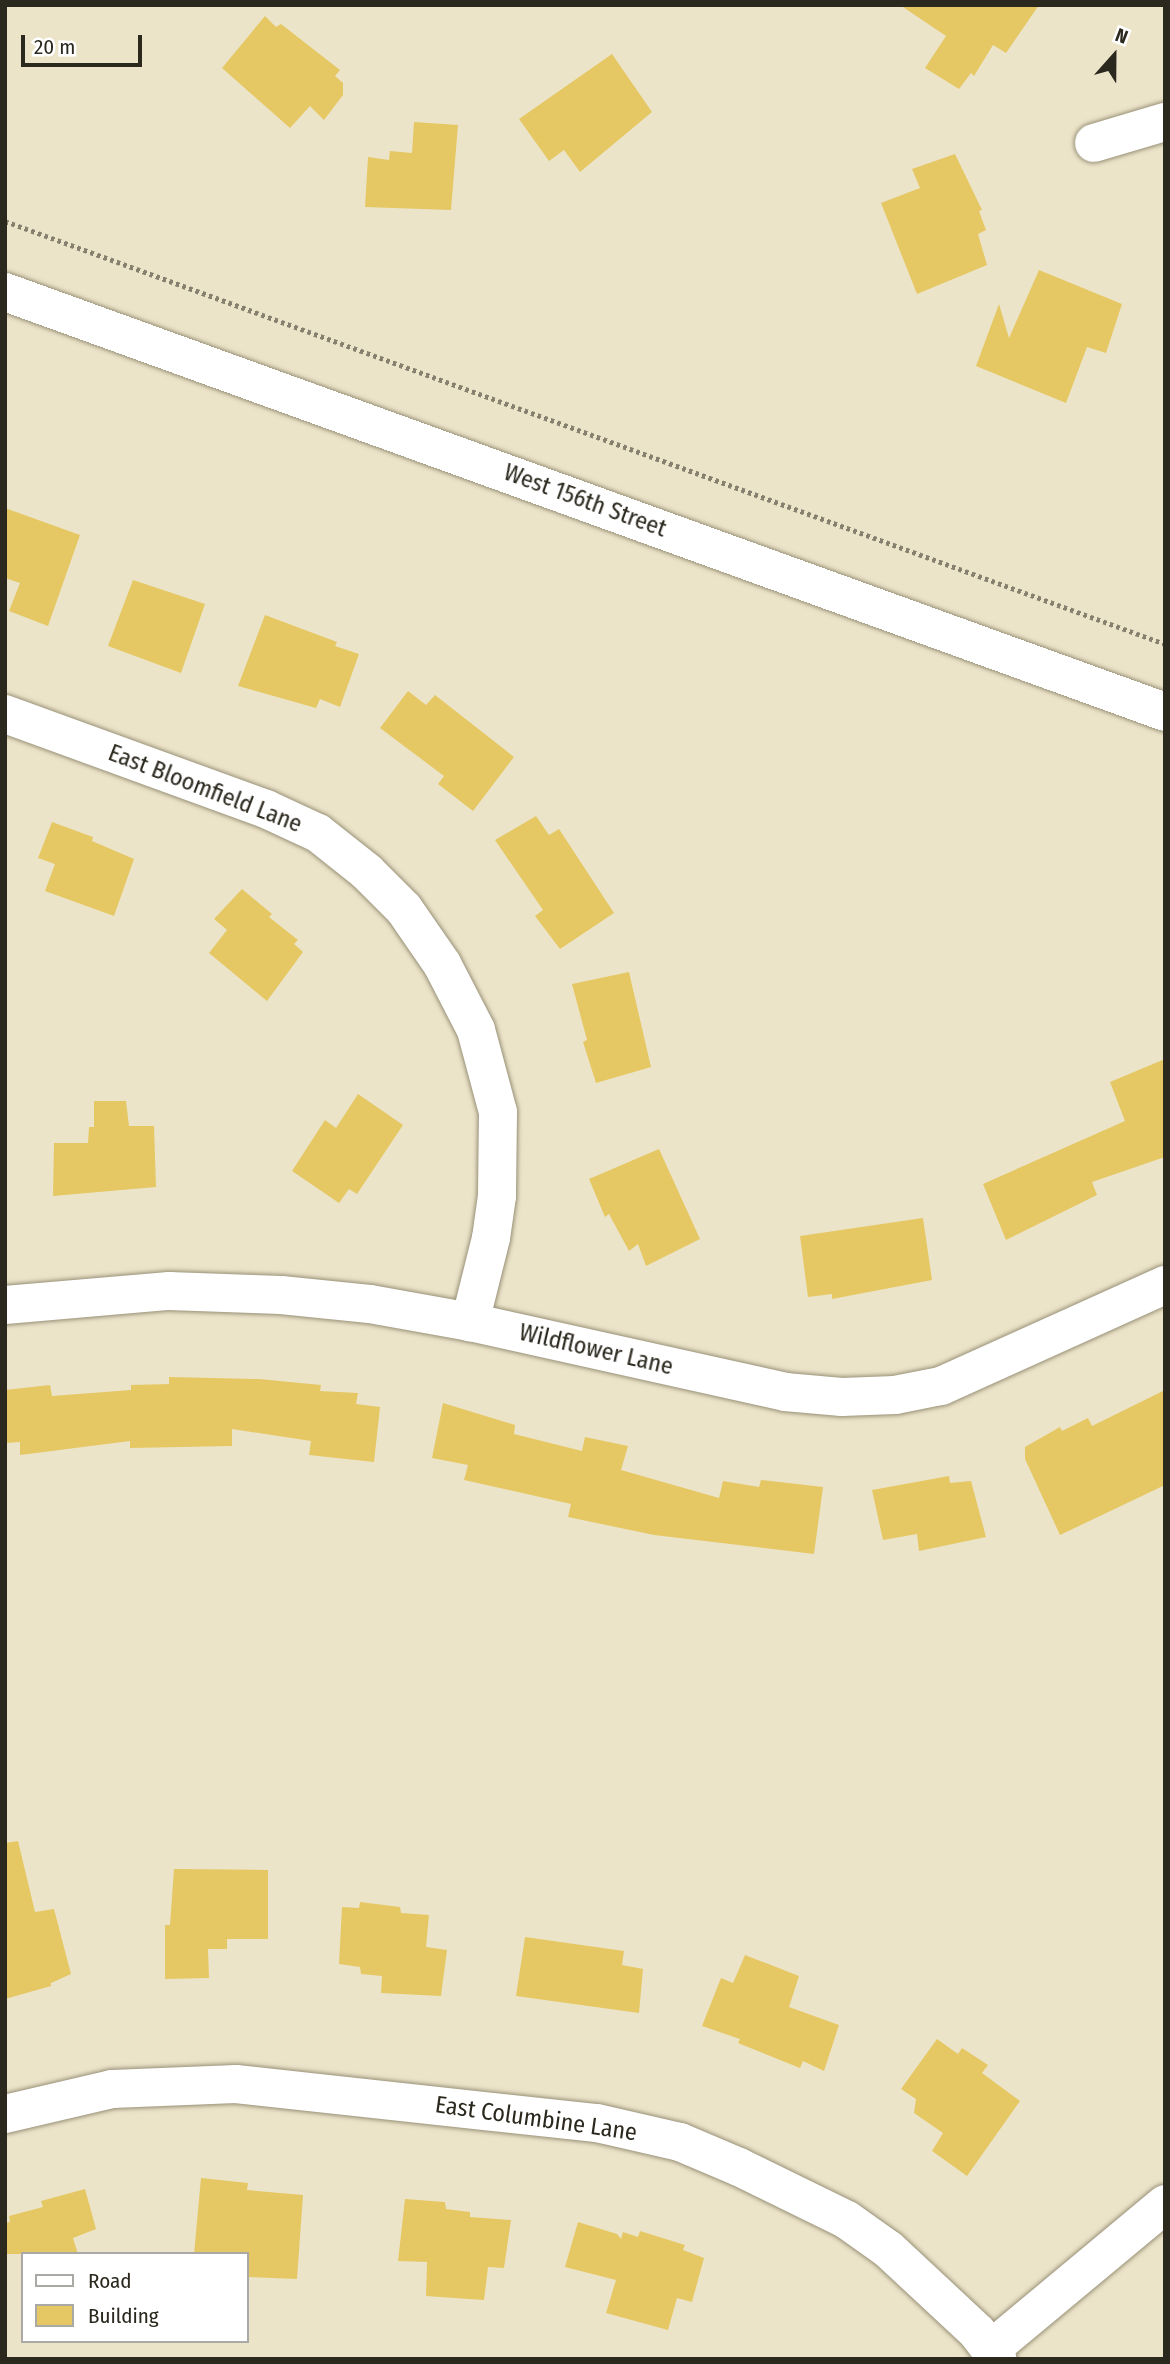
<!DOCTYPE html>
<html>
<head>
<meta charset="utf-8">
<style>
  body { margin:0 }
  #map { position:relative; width:1170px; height:2364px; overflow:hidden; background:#ece4c9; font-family:"Fira Sans Condensed",sans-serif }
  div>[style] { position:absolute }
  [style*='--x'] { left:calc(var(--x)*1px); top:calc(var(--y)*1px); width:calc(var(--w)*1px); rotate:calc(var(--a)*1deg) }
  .building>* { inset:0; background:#e5c863 }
  .path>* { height:4.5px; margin-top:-2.25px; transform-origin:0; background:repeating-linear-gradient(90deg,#86806e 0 3.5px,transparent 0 7px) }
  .roads { filter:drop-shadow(0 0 2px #989178) drop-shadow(0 0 2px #989178) }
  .minor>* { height:38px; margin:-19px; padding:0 19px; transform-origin:19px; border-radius:19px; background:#fff }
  span { translate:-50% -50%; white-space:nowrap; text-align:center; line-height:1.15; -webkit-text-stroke:5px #fff; paint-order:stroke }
  .street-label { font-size:24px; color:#2b281e }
  .frame { position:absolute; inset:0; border:7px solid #2b281e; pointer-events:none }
  .legend { position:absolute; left:21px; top:2252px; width:228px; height:91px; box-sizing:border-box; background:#fff; border:2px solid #aaa9a5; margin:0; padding:9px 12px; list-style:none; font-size:21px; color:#2b281e }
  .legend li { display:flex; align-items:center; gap:14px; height:35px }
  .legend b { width:35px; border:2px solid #aaa9a5 }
  .north { position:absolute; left:1079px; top:21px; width:70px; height:70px; -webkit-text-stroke:5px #fff; paint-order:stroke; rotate:21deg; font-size:19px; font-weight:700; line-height:28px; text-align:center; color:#2b281e }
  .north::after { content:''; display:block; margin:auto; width:24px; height:32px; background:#2b281e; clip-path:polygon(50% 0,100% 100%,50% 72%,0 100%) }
  .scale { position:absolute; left:21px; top:35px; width:121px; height:32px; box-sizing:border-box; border:4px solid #2b281e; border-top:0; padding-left:9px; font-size:21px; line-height:24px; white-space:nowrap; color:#2b281e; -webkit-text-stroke:5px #fff; paint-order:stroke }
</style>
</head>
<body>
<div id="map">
  <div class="building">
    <i style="clip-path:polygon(900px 5px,1039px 5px,1006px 53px,993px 45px,974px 76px,971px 73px,959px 89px,925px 68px,946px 36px)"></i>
    <i style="clip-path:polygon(265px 16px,276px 27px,281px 24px,340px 70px,335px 76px,343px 83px,343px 95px,324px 120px,310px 106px,290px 128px,222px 68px)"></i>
    <i style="clip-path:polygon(612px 54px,652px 112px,580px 172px,564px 150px,549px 161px,519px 119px)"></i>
    <i style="clip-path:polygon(414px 122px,458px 125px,451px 210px,365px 207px,368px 157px,389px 160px,390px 151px,412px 153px)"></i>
    <i style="clip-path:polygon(955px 154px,982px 210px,979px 211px,986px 230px,978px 234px,987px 265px,917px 294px,881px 203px,920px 188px,912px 169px)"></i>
    <i style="clip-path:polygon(1039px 270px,1122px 304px,1106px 353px,1087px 347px,1066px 403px,976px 366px,999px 304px,1009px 338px)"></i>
    <i style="clip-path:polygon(5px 508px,80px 535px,48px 626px,9px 611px,20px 583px,5px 578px)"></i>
    <i style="clip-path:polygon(133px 580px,205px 604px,181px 673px,108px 646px)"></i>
    <i style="clip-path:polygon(265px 615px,337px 642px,335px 646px,359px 654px,340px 707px,320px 699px,316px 708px,238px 686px)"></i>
    <i style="clip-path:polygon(408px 691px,426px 705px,435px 695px,514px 757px,473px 811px,438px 784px,444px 776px,380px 728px)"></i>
    <i style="clip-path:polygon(536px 816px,549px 835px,559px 829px,614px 913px,560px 949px,535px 916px,543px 910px,495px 840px)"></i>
    <i style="clip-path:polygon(52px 822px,93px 837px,92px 841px,134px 859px,114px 916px,45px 891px,55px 864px,38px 858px)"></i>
    <i style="clip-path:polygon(242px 889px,272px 914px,269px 917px,298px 940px,294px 944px,303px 952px,267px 1001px,209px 953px,227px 930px,214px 919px)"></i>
    <i style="clip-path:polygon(629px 972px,651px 1067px,596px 1083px,583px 1042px,587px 1040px,572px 984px)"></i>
    <i style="clip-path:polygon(1165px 1059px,1165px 1157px,1092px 1182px,1097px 1195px,1006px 1240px,983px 1184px,1125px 1121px,1110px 1082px)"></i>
    <i style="clip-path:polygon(358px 1094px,403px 1125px,357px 1194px,349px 1189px,339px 1203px,292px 1171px,325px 1120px,336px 1128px)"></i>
    <i style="clip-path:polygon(94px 1101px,126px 1101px,129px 1126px,154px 1126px,156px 1187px,53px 1196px,54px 1143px,88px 1143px,89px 1127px,94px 1127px)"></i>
    <i style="clip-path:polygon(659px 1149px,700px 1239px,646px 1266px,638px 1244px,629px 1251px,609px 1214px,605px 1217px,589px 1179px)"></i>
    <i style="clip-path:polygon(923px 1218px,932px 1280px,832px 1299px,832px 1294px,808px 1297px,800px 1236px)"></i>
    <i style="clip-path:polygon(169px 1377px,259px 1379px,321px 1385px,320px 1391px,358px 1393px,356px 1404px,380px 1407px,374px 1462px,309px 1455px,311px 1441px,232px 1429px,232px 1446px,130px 1448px,130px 1441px,20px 1455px,20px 1442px,5px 1443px,5px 1390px,50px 1385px,52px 1396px,131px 1390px,131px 1385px,169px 1384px)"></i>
    <i style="clip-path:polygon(1165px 1390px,1165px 1485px,1060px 1535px,1025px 1459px,1025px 1447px,1060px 1427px,1062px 1431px,1088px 1418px,1092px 1426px)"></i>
    <i style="clip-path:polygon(443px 1403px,515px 1425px,514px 1434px,582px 1451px,585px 1437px,628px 1446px,621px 1470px,719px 1498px,723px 1481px,759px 1487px,761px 1480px,823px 1487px,814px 1554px,654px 1535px,568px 1517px,571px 1504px,464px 1480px,468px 1465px,432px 1458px)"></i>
    <i style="clip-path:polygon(949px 1476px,950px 1483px,971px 1481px,986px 1537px,919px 1551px,917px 1534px,883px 1540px,872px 1490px)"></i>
    <i style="clip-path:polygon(18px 1841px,35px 1912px,54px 1909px,71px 1974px,51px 1983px,51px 1986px,5px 1999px,5px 1843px)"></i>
    <i style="clip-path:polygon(174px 1869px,268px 1870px,268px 1939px,227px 1939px,227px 1949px,208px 1949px,209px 1978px,165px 1979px,165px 1925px,170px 1925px)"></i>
    <i style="clip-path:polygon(360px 1902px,400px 1907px,401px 1913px,429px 1915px,426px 1947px,447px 1950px,441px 1996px,381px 1993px,382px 1976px,361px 1974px,360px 1967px,339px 1964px,342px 1907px,359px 1908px)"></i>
    <i style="clip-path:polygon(525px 1937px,624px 1951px,622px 1965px,643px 1969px,639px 2013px,516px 1996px)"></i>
    <i style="clip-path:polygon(745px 1955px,799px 1976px,789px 2007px,839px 2025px,824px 2071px,803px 2061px,800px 2068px,738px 2043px,740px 2039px,702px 2026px,721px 1978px,733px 1983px)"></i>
    <i style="clip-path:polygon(937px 2039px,958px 2054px,962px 2048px,988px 2065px,982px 2073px,1020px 2101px,967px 2176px,932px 2151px,943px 2133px,914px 2113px,916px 2099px,901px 2089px)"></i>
    <i style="clip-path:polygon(201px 2178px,248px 2183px,247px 2190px,303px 2195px,297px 2279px,247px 2277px,247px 2254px,194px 2254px)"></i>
    <i style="clip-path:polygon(85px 2189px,96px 2229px,73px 2238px,78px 2254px,5px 2254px,5px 2223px,10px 2222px,9px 2216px,43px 2207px,41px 2201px)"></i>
    <i style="clip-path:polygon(405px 2199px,445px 2202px,446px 2209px,470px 2212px,470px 2217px,511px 2220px,504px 2268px,488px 2267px,484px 2300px,426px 2296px,427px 2262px,398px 2261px)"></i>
    <i style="clip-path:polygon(578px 2222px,617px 2234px,621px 2239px,623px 2232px,638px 2237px,640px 2231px,685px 2245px,683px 2250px,704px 2258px,692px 2302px,677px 2298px,668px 2330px,606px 2313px,616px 2280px,565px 2267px)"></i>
  </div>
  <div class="path">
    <i style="--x:5;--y:221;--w:1235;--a:20.03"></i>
  </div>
  <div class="roads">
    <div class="minor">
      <i style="--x:1094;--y:143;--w:74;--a:-16.5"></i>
      <i style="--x:5;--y:292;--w:1234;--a:19.9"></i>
      <i style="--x:5;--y:714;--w:278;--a:20"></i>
      <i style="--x:266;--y:809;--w:57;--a:24.8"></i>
      <i style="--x:318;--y:833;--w:63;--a:38.5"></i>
      <i style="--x:367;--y:872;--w:52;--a:45"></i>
      <i style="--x:404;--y:909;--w:67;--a:55.4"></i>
      <i style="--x:442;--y:964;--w:74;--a:62.7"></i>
      <i style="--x:476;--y:1030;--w:85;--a:75"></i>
      <i style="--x:498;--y:1112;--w:84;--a:90.7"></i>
      <i style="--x:497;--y:1196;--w:42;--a:98.1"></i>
      <i style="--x:491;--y:1238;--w:87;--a:104"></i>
      <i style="--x:5;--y:1305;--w:165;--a:-4.9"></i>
      <i style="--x:169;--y:1291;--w:112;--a:2"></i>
      <i style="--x:281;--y:1295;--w:89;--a:5.8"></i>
      <i style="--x:370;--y:1304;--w:102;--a:10.2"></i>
      <i style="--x:470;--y:1322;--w:323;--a:12.5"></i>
      <i style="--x:785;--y:1392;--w:57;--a:5"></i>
      <i style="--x:842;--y:1397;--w:53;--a:-2.2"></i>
      <i style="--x:895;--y:1395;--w:47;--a:-11.1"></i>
      <i style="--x:941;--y:1386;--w:246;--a:-24.3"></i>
      <i style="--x:5;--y:2114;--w:110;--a:-13.2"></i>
      <i style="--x:112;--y:2089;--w:124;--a:-2.3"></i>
      <i style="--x:236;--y:2084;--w:363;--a:6.2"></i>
      <i style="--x:597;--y:2123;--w:85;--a:12.9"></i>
      <i style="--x:680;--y:2142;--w:64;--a:23"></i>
      <i style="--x:739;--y:2167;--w:120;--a:26.1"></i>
      <i style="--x:847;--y:2220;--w:50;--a:35.3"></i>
      <i style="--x:888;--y:2249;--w:122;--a:43"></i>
      <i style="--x:977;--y:2332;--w:34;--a:53"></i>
      <i style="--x:990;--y:2350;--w:228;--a:-39.8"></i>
    </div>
  </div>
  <div class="street-label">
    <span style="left:585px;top:501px;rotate:20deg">West 156th Street</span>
    <span style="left:205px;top:789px;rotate:21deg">East Bloomfield Lane</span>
    <span style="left:596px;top:1350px;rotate:13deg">Wildflower Lane</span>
    <span style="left:536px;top:2119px;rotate:8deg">East Columbine Lane</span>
  </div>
  <div class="frame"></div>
  <ul class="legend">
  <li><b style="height:9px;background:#fff"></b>Road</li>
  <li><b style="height:19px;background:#e5c863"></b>Building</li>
  </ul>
  <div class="north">N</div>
  <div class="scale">20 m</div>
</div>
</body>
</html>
